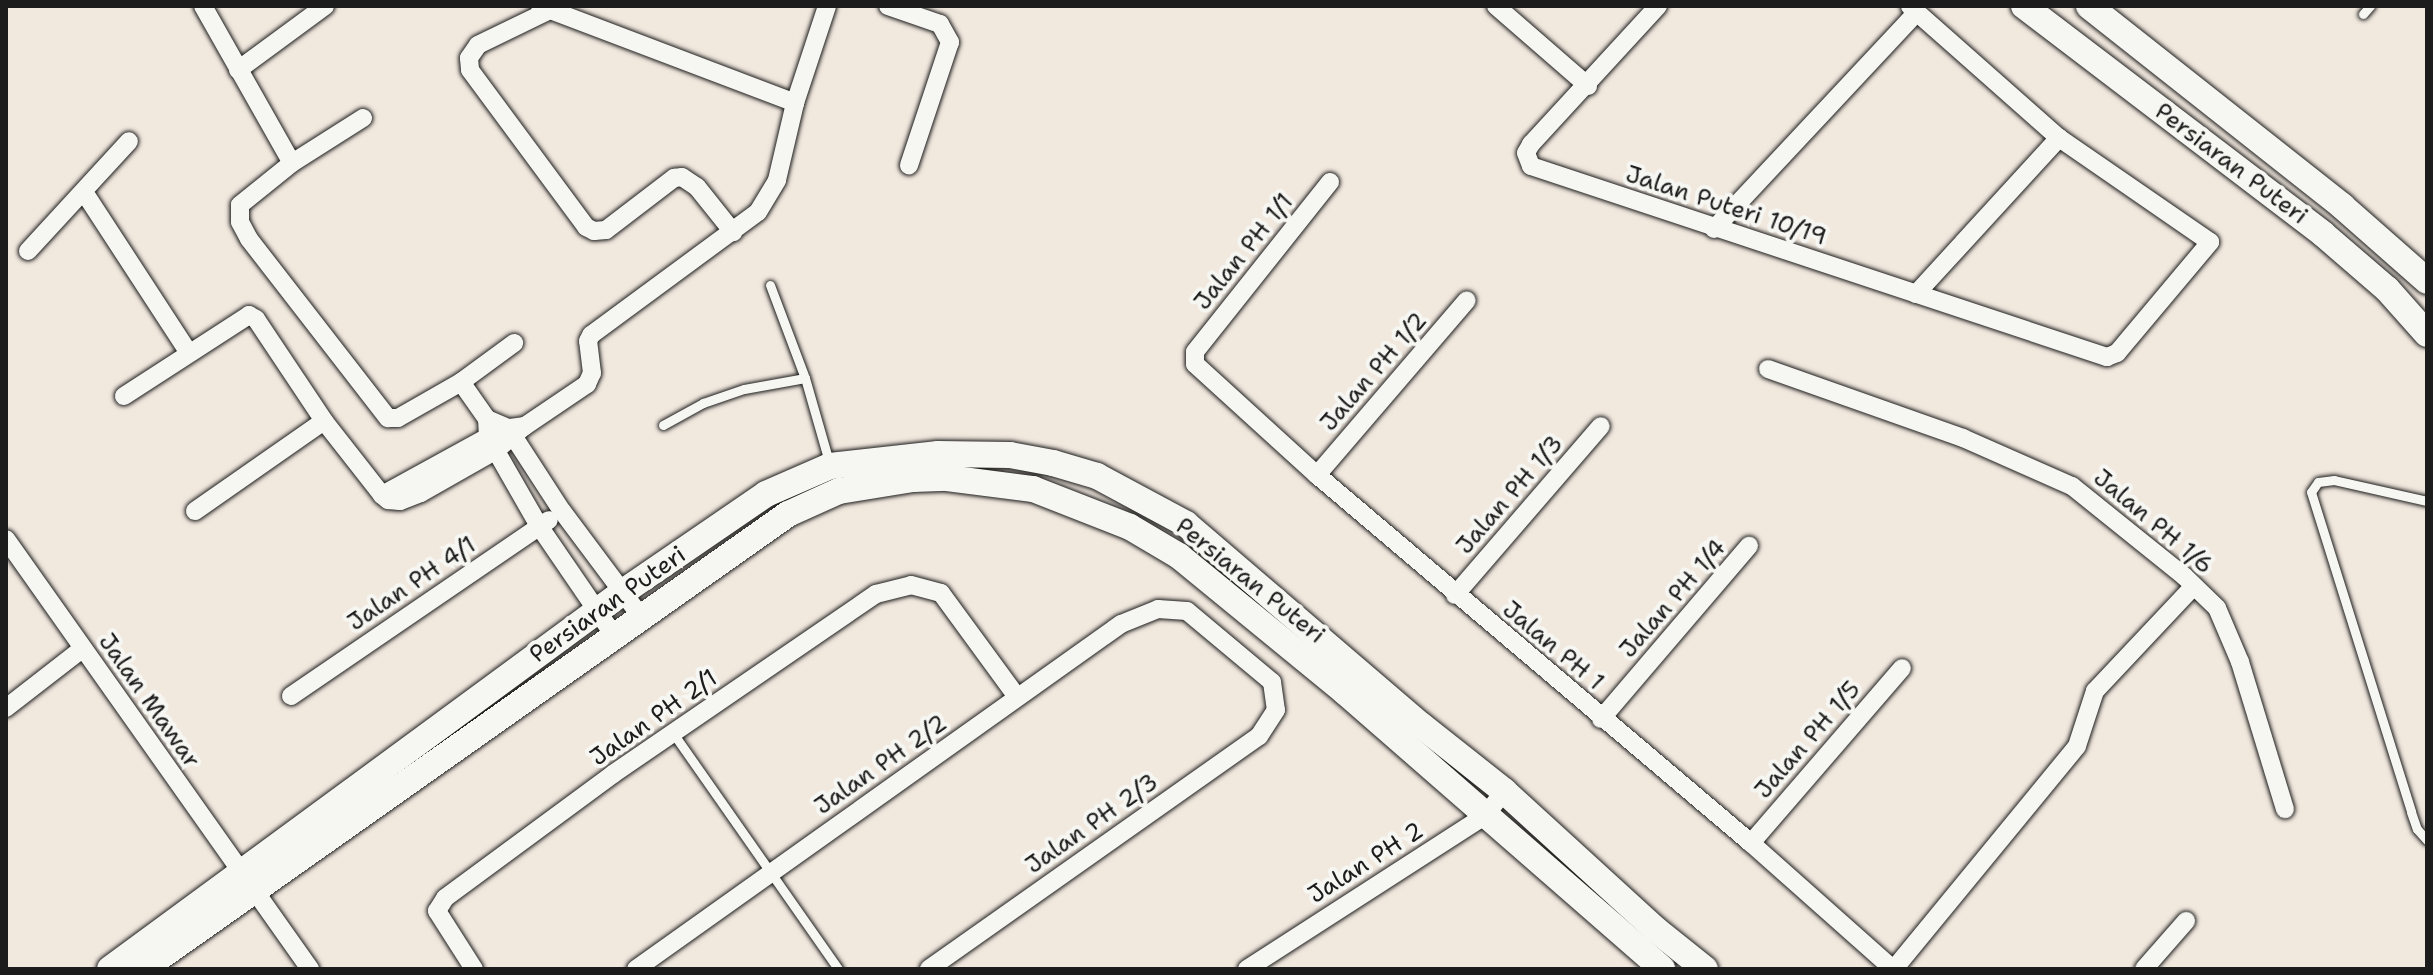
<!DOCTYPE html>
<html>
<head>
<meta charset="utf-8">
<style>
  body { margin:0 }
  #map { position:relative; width:2433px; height:975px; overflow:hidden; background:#f1e8de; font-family:"Shantell Sans",sans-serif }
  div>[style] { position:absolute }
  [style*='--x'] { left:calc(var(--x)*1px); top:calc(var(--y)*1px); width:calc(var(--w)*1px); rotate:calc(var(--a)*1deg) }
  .roads { filter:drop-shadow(0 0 2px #1c1c1c) drop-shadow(0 0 2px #1c1c1c) }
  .lane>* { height:9px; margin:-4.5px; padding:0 4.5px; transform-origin:4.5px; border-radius:4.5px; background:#f6f6f2 }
  .street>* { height:18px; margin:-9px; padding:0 9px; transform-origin:9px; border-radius:9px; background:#f6f6f2 }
  .secondary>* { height:26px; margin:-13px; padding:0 13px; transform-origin:13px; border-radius:13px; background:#f6f6f2 }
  span { translate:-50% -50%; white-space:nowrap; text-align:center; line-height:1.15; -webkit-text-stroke:8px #f6f6f2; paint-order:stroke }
  .street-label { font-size:24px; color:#1c1c1c }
  .frame { position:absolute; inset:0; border:8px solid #1c1c1c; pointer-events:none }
</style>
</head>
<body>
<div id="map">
  <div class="roads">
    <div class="lane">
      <i style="--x:2363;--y:14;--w:11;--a:-49"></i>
      <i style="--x:770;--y:285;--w:99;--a:69.4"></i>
      <i style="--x:805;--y:378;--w:91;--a:74"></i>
      <i style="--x:663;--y:425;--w:46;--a:-28.8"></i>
      <i style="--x:703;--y:403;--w:43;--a:-18.9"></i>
      <i style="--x:744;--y:389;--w:62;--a:-10.2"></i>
      <i style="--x:2427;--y:501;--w:95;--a:-167.3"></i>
      <i style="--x:2334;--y:480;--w:16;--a:173"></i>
      <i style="--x:2318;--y:482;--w:12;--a:125"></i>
      <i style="--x:2311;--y:492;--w:335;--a:72.6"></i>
      <i style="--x:2411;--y:812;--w:18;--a:71"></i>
      <i style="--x:2417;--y:829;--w:15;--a:48"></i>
      <i style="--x:673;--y:733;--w:288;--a:55"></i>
    </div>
    <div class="street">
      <i style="--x:203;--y:6;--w:180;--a:60.5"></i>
      <i style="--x:540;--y:6;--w:273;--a:20.8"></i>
      <i style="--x:888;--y:6;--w:55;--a:19.1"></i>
      <i style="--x:940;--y:24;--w:21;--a:61"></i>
      <i style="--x:950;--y:42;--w:130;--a:108.4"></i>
      <i style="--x:1496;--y:6;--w:122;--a:41"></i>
      <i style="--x:1658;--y:6;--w:188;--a:132.6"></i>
      <i style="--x:1531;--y:144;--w:10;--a:119"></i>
      <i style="--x:1526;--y:153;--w:14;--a:69"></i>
      <i style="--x:1531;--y:166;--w:607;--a:18.35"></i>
      <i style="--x:2107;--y:357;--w:11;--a:-22"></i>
      <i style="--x:2117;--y:353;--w:145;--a:-50"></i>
      <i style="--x:2210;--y:242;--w:183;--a:-145.4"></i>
      <i style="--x:2059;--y:138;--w:199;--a:-138.5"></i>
      <i style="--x:550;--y:10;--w:80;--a:154.1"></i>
      <i style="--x:478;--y:45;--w:16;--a:125"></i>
      <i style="--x:469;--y:58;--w:12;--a:85"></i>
      <i style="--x:470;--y:70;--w:195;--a:53.5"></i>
      <i style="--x:586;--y:227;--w:9;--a:27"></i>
      <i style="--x:594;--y:231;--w:12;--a:-5"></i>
      <i style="--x:606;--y:230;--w:86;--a:-37.4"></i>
      <i style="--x:674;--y:178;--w:8;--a:-7"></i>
      <i style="--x:682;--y:177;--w:18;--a:34"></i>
      <i style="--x:697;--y:187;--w:58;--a:51.3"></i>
      <i style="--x:238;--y:70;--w:108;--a:-36.3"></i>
      <i style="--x:363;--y:118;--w:84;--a:147.6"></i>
      <i style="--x:292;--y:163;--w:67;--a:141.1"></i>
      <i style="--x:240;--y:205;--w:17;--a:90"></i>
      <i style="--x:240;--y:222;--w:19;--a:62"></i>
      <i style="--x:249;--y:239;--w:227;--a:52.2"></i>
      <i style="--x:388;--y:418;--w:10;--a:0"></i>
      <i style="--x:398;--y:418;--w:73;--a:-29.7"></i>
      <i style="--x:461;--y:382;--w:66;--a:-36.3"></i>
      <i style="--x:1330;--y:182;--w:217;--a:128.5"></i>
      <i style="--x:1195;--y:352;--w:12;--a:90"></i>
      <i style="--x:1195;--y:364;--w:165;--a:42.3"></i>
      <i style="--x:1317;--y:475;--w:569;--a:40.3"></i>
      <i style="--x:1751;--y:843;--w:190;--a:41.6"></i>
      <i style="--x:84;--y:192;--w:192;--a:56.9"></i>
      <i style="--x:1714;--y:229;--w:297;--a:-46.9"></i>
      <i style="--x:28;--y:251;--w:149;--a:-47.4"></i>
      <i style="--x:1916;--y:294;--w:212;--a:-47.5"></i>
      <i style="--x:1768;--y:369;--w:207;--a:19.5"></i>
      <i style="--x:1963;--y:438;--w:119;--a:23.8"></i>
      <i style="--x:2072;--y:486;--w:144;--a:38.8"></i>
      <i style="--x:2184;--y:576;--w:46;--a:44.1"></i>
      <i style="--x:2217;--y:608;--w:59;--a:66.9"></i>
      <i style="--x:2240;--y:662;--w:154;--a:73"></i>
      <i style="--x:461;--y:382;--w:45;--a:54.9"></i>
      <i style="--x:124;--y:396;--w:149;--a:-32.9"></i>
      <i style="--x:249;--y:315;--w:8;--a:30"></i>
      <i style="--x:256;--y:319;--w:123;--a:56.3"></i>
      <i style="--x:324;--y:421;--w:94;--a:51.9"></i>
      <i style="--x:382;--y:495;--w:8;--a:40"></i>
      <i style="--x:388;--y:500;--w:12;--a:5"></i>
      <i style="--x:400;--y:501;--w:22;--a:-21"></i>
      <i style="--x:421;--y:493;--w:85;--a:-29.6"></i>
      <i style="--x:495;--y:451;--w:39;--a:-40"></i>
      <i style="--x:525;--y:426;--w:17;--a:173"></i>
      <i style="--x:508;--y:428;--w:22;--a:156"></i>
      <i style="--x:488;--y:437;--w:121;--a:151.3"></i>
      <i style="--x:525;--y:426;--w:75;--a:-34.1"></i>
      <i style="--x:587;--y:384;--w:12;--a:-66"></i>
      <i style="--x:592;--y:373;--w:32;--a:-97"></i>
      <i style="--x:588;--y:341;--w:7;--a:-63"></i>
      <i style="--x:591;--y:335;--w:207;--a:-36.4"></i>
      <i style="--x:758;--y:212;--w:37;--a:-59"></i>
      <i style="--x:777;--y:180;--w:79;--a:-76.8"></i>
      <i style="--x:795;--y:103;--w:102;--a:-71.7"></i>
      <i style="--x:1317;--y:475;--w:230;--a:-49.4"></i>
      <i style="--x:195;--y:511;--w:157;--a:-34.9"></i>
      <i style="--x:6;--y:539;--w:527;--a:54.74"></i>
      <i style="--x:1455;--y:595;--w:223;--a:-49.2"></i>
      <i style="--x:615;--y:637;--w:135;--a:-124.4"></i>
      <i style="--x:539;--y:526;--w:103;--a:-119.8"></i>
      <i style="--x:488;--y:437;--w:18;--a:-93"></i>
      <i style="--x:487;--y:419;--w:23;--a:23"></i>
      <i style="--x:508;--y:428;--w:99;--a:57"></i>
      <i style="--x:562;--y:511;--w:134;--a:53.2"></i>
      <i style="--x:291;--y:696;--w:312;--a:-34.3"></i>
      <i style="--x:6;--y:708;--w:96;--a:-37.8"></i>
      <i style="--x:1601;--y:719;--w:228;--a:-49.5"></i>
      <i style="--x:1751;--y:843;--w:231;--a:-49.2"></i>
      <i style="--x:474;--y:969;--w:69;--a:-122.5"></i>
      <i style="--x:437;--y:911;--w:15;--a:-58"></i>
      <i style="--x:445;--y:898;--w:209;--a:-36.4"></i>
      <i style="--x:613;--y:774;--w:319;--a:-34.4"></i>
      <i style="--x:876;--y:594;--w:36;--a:-14"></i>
      <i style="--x:911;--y:585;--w:31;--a:15"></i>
      <i style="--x:941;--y:593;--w:129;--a:53.8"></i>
      <i style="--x:636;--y:969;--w:595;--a:-35.43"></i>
      <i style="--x:1121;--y:624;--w:40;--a:-22"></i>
      <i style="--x:1158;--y:609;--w:29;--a:4"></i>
      <i style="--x:1187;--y:611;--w:111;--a:39.9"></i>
      <i style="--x:1272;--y:682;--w:28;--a:82"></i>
      <i style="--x:1276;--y:710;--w:31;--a:123"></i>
      <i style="--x:1259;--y:736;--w:404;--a:144.8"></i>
      <i style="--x:1247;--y:969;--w:284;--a:-32.8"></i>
      <i style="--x:1486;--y:815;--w:30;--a:-53"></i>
      <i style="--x:1894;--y:969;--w:288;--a:-50.6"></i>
      <i style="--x:2077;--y:746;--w:58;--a:-71.9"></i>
      <i style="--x:2095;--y:691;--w:144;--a:-46.7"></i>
      <i style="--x:2144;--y:969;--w:64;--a:-48.8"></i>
    </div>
    <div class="secondary">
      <i style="--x:2024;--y:6;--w:376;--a:37.3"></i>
      <i style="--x:2323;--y:234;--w:84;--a:40.7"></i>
      <i style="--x:2387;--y:289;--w:60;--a:48.4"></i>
      <i style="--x:2089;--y:6;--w:323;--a:38.3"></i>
      <i style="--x:2342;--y:206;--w:113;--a:41.4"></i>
      <i style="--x:110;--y:969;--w:637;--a:-36.31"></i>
      <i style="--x:623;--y:592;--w:173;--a:-34.4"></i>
      <i style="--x:766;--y:494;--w:70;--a:-23.6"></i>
      <i style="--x:830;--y:466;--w:109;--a:-6.3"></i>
      <i style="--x:938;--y:454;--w:72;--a:0.8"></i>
      <i style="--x:1010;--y:455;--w:44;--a:10.5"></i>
      <i style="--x:1053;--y:463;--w:46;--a:16.5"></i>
      <i style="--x:1097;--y:476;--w:101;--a:28.3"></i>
      <i style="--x:1186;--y:524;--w:311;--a:40.6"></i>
      <i style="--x:1422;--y:726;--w:105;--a:38.4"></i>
      <i style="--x:1504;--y:791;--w:205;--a:42.4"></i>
      <i style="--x:1655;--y:929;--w:64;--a:38.7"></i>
      <i style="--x:143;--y:969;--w:789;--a:-35.2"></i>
      <i style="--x:788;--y:514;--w:56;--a:-24.3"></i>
      <i style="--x:839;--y:491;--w:75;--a:-9.2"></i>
      <i style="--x:913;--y:479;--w:34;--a:-2"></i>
      <i style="--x:947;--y:478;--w:87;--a:7.3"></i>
      <i style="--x:1033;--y:489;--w:104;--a:21.4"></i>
      <i style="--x:1130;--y:527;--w:57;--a:30.6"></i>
      <i style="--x:1179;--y:556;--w:215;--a:39.3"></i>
      <i style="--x:1345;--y:692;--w:421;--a:41.1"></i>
    </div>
  </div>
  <div class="street-label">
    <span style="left:2231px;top:164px;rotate:37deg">Persiaran Puteri</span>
    <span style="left:1726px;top:206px;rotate:18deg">Jalan Puteri 10/19</span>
    <span style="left:1244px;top:252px;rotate:-51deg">Jalan PH 1/1</span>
    <span style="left:1374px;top:372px;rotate:-49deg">Jalan PH 1/2</span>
    <span style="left:1510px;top:495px;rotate:-49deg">Jalan PH 1/3</span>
    <span style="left:2153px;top:522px;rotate:40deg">Jalan PH 1/6</span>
    <span style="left:1250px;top:581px;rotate:39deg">Persiaran Puteri</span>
    <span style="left:412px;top:584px;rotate:-34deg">Jalan PH 4/1</span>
    <span style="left:1673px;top:599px;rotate:-49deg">Jalan PH 1/4</span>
    <span style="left:608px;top:605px;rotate:-35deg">Persiaran Puteri</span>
    <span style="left:1553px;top:646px;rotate:40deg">Jalan PH 1</span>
    <span style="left:149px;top:701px;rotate:55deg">Jalan Mawar</span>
    <span style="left:654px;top:718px;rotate:-35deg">Jalan PH 2/1</span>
    <span style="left:1808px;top:740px;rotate:-49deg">Jalan PH 1/5</span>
    <span style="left:881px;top:765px;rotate:-35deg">Jalan PH 2/2</span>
    <span style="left:1092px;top:824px;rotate:-35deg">Jalan PH 2/3</span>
    <span style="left:1366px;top:863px;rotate:-32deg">Jalan PH 2</span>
  </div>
  <div class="frame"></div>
</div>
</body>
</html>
